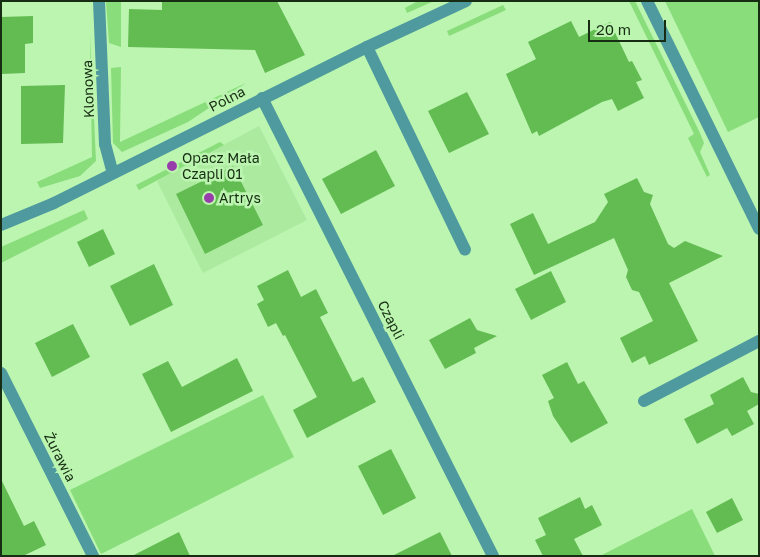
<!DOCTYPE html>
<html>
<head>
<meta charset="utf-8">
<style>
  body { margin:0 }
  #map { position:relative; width:760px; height:557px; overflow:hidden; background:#bbf5b0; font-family:"Golos Text",sans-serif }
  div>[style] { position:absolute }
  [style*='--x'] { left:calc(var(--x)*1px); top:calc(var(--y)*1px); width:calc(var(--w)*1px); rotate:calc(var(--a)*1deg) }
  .built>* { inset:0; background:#aceaa0 }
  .green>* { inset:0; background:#89dd7a }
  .building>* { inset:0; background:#63bc52 }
  .minor>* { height:12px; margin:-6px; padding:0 6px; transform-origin:6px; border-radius:6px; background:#4e9a9e }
  .dots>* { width:14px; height:14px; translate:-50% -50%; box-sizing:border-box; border:2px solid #bbf5b0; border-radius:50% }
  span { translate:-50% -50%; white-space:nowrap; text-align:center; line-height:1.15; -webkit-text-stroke:5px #bbf5b0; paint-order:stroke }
  .street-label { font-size:14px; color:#172d13 }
  .poi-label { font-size:14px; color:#172d13 }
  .left { translate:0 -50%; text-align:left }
  .frame { position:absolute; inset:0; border:2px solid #172d13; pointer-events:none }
  .scale { position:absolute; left:588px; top:20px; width:78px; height:22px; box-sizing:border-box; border:2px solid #172d13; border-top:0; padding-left:6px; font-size:15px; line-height:18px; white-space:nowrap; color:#172d13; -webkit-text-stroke:4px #bbf5b0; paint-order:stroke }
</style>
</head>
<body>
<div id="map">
  <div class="built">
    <i style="clip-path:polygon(259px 126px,307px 220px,203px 273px,157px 181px)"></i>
  </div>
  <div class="green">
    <i style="clip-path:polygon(106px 1px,121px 1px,121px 47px,109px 43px)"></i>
    <i style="clip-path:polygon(418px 1px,434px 1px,407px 13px,405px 8px)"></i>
    <i style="clip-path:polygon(629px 1px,635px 1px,700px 133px,704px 143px,700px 152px,710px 175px,707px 177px,688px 138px,694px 134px)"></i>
    <i style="clip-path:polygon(665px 1px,759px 1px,759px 117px,728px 132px)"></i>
    <i style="clip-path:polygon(503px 5px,506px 10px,449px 36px,447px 31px)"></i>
    <i style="clip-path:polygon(90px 34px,96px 161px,80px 176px,40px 188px,37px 182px,92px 157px)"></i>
    <i style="clip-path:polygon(121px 67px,120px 142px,246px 83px,188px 122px,122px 152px,113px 143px,111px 68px)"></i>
    <i style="clip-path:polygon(220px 142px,224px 145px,139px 190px,136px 185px)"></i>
    <i style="clip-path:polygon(84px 210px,88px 219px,1px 263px,1px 247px)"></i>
    <i style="clip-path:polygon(263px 395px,294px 457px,101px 554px,70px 490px)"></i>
    <i style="clip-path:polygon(692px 509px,715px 556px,600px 556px)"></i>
  </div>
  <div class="building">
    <i style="clip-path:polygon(162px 1px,277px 1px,305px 55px,265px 73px,255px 50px,128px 47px,129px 9px,162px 10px)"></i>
    <i style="clip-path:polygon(33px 16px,33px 43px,25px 44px,25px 73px,1px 74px,1px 17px)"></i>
    <i style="clip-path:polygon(571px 21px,579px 37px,610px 22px,629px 62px,632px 61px,642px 80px,636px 82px,644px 98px,618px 111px,612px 99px,602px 102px,539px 136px,537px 131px,532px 134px,506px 74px,536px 59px,528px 42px)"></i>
    <i style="clip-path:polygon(65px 85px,63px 143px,21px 144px,21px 86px)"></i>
    <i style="clip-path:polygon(467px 92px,489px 134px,449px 153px,428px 111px)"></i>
    <i style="clip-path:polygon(376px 150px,395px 186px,341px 214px,322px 179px)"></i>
    <i style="clip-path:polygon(233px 166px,263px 225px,205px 254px,176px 194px)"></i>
    <i style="clip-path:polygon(637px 178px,644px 192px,653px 195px,650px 204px,668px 244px,674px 248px,685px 241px,723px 256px,669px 283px,698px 341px,649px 365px,645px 356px,632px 363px,620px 338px,653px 321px,639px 292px,632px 290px,626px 277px,628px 270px,614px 238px,534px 275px,510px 224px,533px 213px,548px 244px,595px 222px,608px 202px,604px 194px)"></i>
    <i style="clip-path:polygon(103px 229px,115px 254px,89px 267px,77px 242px)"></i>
    <i style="clip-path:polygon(154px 264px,173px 305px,130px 326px,110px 286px)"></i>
    <i style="clip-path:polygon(288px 270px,301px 297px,316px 289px,328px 313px,320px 317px,353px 382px,363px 377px,376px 402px,307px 438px,293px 410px,317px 397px,285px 335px,283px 336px,276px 323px,268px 327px,257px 304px,264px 300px,257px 286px)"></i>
    <i style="clip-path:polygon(551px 271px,566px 302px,531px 320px,515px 289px)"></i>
    <i style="clip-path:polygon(470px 318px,477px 330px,497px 336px,474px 348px,476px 353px,445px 369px,429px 340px)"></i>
    <i style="clip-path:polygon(73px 324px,90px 357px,52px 377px,35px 343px)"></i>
    <i style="clip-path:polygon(237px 358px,253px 391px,171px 432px,142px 374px,168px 361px,182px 387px)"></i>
    <i style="clip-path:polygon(567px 362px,578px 384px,584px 381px,608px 423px,571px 443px,553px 416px,548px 401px,554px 398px,542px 375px)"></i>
    <i style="clip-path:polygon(743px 377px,751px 392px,759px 394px,759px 404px,747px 411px,754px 424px,732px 436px,727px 428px,697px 444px,684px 419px,714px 404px,710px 395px)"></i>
    <i style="clip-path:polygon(391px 449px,416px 498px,383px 515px,358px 466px)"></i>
    <i style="clip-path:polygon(1px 479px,24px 526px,34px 521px,46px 545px,23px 556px,1px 556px)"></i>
    <i style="clip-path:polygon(580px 497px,585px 509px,592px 505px,602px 525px,574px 539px,583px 556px,543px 556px,535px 540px,546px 535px,538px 518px)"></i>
    <i style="clip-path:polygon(732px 498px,743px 520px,717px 533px,706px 512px)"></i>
    <i style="clip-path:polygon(179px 532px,190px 556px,132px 556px)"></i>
    <i style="clip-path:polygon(440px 532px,452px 556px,392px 556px)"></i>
  </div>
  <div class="minor">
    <i style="--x:99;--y:1;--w:143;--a:87.6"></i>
    <i style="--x:105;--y:144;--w:30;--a:75"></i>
    <i style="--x:647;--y:1;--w:254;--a:63.8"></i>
    <i style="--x:367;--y:47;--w:225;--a:64.2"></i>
    <i style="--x:262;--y:98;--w:513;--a:63.24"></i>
    <i style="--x:1;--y:225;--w:57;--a:-22.5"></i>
    <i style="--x:54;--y:203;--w:350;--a:-26.5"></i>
    <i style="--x:367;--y:47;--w:109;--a:-24.9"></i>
    <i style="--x:1;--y:373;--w:205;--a:63.3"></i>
    <i style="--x:644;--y:401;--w:130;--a:-27.6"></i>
  </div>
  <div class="dots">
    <i style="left:172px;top:166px;background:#983eaa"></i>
    <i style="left:209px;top:198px;background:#983eaa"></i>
  </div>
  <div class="street-label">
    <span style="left:88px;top:89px;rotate:-92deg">Klonowa</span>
    <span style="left:227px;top:99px;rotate:-27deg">Polna</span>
    <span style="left:391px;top:320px;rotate:63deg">Czapli</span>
    <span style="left:60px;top:457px;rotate:63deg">Żurawia</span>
  </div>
  <div class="poi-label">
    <span class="left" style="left:182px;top:166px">Opacz Mała<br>Czapli 01</span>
    <span class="left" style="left:219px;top:198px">Artrys</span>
  </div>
  <div class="frame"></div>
  <div class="scale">20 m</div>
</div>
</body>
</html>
